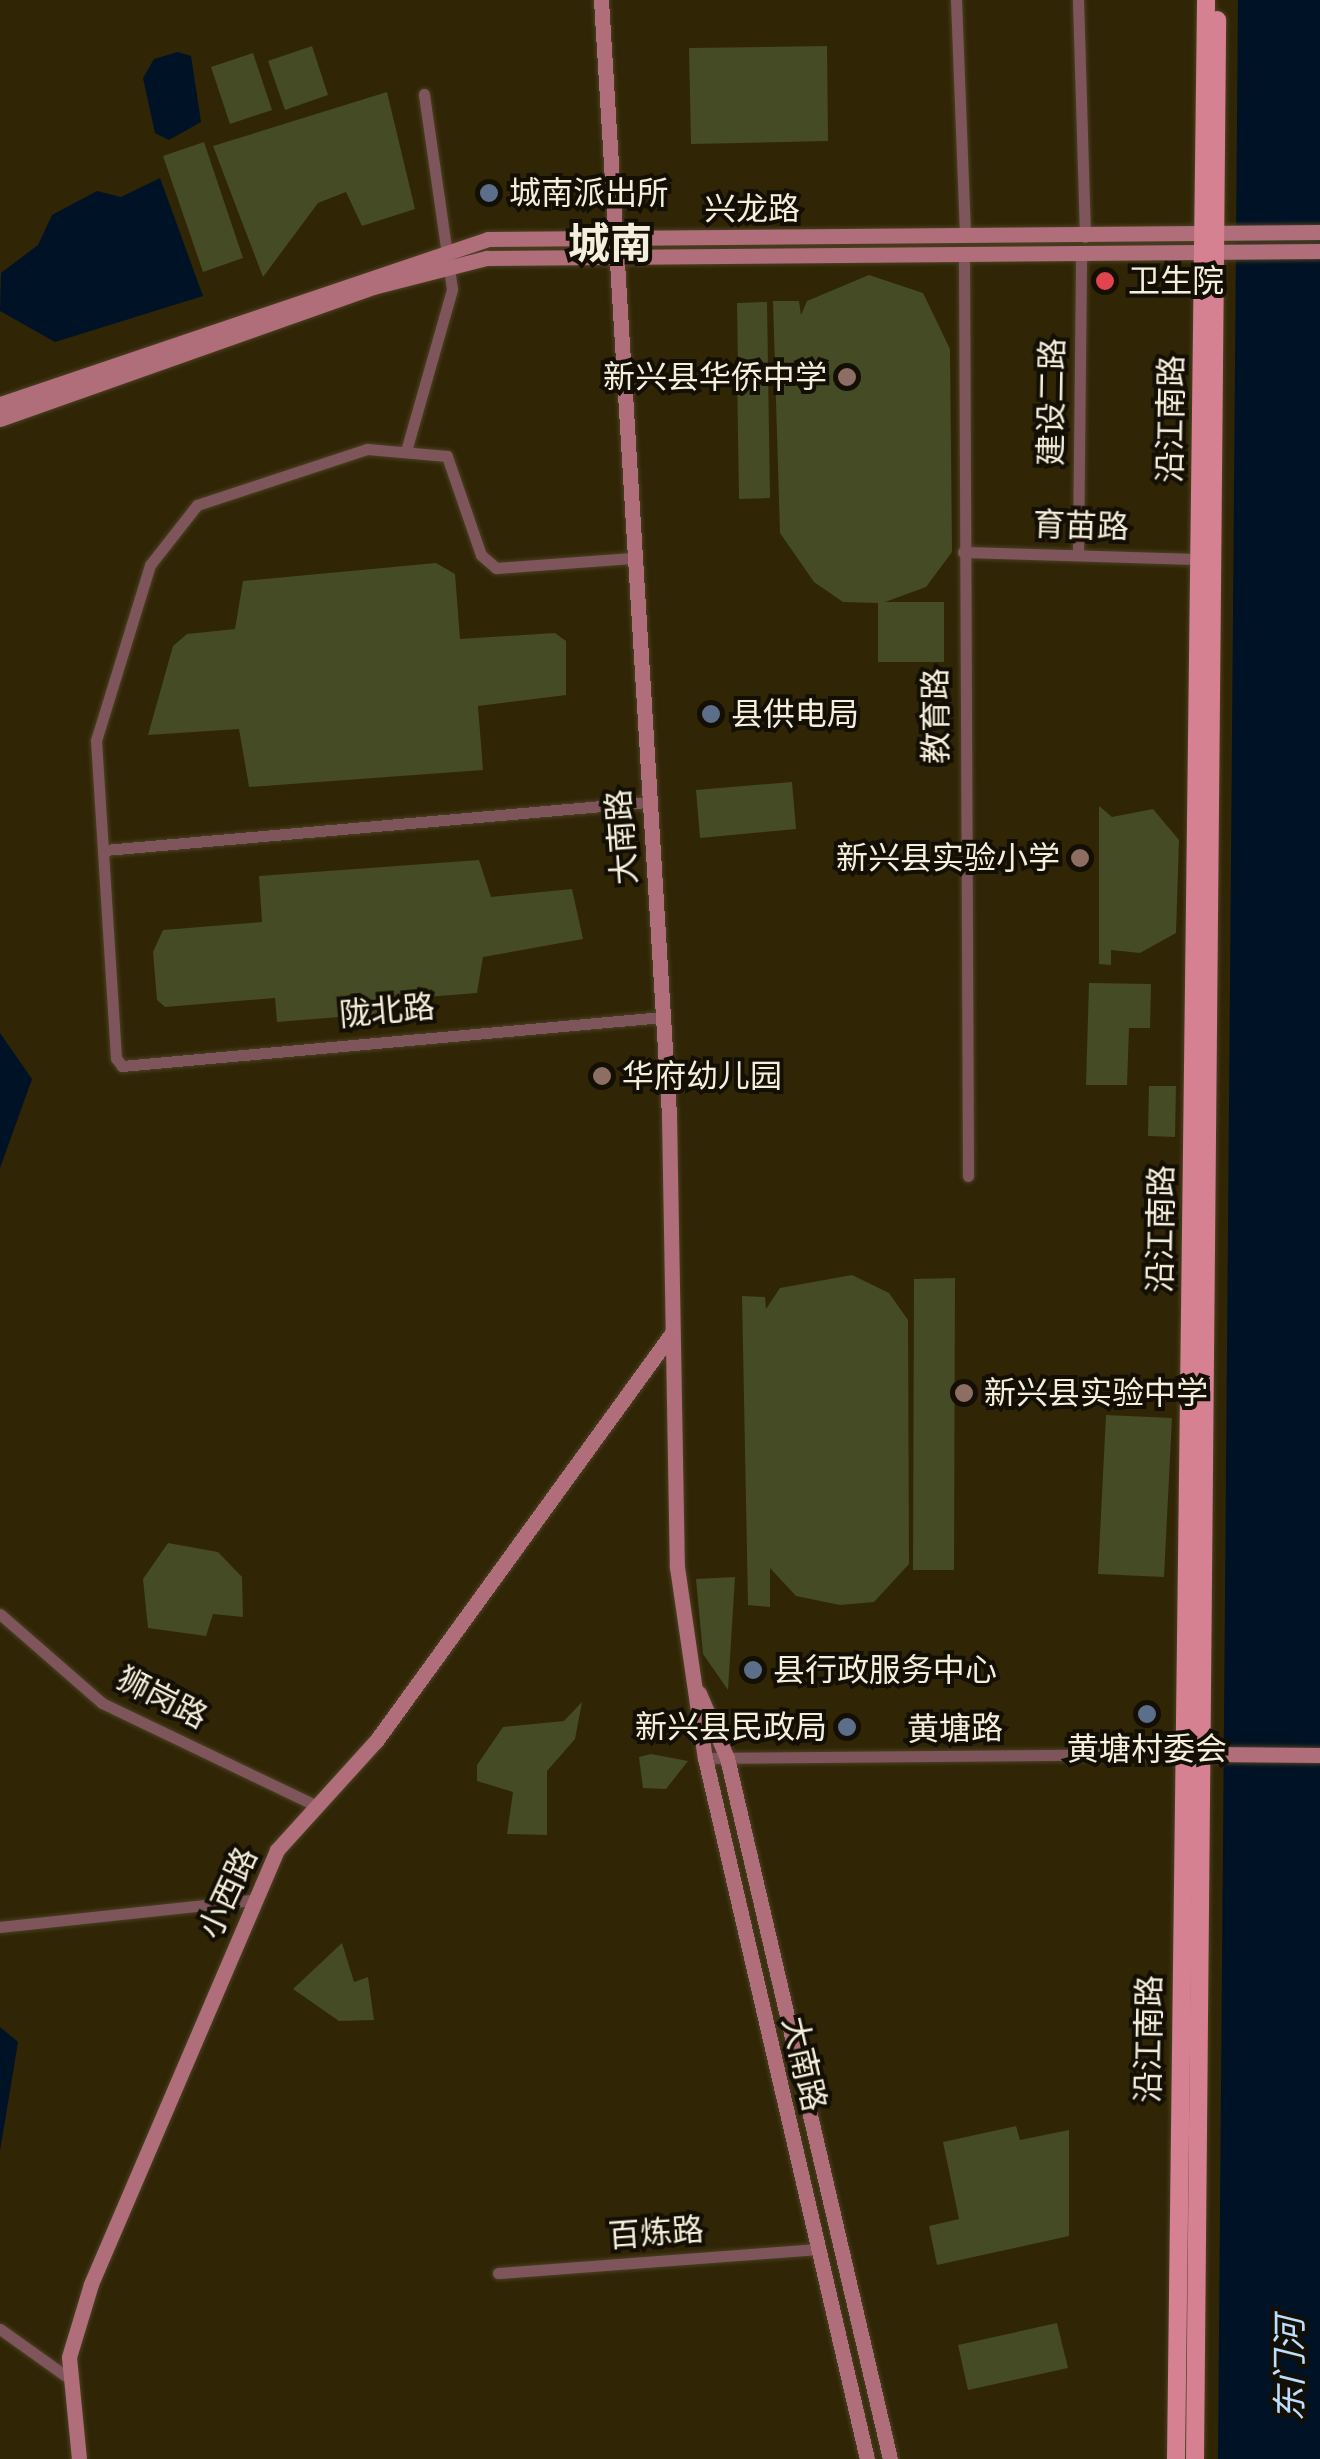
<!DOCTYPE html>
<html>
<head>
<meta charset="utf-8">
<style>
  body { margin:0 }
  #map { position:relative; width:1320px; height:2459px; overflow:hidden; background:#302505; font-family:"Work Sans","Noto Sans SC",sans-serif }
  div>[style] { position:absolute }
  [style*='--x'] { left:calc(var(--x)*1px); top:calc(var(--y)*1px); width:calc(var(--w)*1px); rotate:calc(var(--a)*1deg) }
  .green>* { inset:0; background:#454b24 }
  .water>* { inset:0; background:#001226 }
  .roads { filter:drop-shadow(0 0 2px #4b4123) drop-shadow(0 0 2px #4b4123) }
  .street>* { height:11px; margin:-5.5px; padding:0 5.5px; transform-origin:5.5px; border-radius:5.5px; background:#7f555c }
  .secondary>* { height:15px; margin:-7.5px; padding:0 7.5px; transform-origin:7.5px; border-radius:7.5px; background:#b06e7b }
  .primary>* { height:18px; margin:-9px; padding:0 9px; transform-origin:9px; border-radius:9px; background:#d68192 }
  .dots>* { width:28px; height:28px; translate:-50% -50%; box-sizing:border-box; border:5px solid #140f04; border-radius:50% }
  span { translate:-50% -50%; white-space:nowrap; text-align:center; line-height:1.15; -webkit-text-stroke:8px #140f04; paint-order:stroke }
  .poi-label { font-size:32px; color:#f4eedc }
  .left { translate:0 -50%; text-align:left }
  .right { translate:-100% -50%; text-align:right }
  .street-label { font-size:32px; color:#f4eedc }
  .water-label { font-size:35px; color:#bbe0ff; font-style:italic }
  .district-label { font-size:42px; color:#f4eedc; font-weight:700 }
</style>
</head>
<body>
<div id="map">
  <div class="green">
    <i style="clip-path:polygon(312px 46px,328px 95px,285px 110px,268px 61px)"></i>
    <i style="clip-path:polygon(827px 46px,828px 141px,691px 144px,689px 48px)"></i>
    <i style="clip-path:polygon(253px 53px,272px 110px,230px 124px,211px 67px)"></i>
    <i style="clip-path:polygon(387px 92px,415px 209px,362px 226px,346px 192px,318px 203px,263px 277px,213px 146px)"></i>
    <i style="clip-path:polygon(204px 142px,243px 258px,203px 272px,163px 156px)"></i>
    <i style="clip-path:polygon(869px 275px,923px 293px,950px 349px,952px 552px,926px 587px,885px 602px,944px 602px,944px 662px,878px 662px,878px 603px,843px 602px,814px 582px,780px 533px,773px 301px,799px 301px,801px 315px,807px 301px)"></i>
    <i style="clip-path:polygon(767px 302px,768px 367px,738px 367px,737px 303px)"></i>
    <i style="clip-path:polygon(768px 370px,770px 498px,739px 499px,737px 371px)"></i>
    <i style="clip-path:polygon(436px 563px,455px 574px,460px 639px,555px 633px,566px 641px,566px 695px,478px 706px,483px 770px,249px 787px,239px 729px,148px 735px,173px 646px,187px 634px,235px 629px,243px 581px)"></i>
    <i style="clip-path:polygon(792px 782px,796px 829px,700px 838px,696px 790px)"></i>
    <i style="clip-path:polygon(1099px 806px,1112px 817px,1153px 809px,1179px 840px,1176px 933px,1140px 953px,1111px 950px,1111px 965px,1099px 964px)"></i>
    <i style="clip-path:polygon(479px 860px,491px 897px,572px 889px,583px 939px,483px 957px,477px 993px,389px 1000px,389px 1013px,277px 1022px,275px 998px,165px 1007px,157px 1000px,153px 952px,163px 930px,262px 922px,259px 876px)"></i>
    <i style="clip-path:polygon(1089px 983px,1151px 984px,1150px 1028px,1129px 1028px,1127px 1085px,1086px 1085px)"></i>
    <i style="clip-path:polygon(1149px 1086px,1176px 1086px,1175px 1137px,1148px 1136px)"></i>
    <i style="clip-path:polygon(852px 1275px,889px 1293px,908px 1320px,909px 1564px,874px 1602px,840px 1605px,796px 1596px,770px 1568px,770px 1607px,748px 1605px,742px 1296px,765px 1297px,766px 1309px,780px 1288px)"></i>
    <i style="clip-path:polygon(955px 1278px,954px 1570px,913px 1570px,914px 1279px)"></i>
    <i style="clip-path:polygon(1106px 1415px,1172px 1418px,1164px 1577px,1098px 1574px)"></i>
    <i style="clip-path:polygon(168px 1543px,218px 1552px,242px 1577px,243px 1617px,213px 1614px,206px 1636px,148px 1628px,143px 1579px)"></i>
    <i style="clip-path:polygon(735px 1577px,728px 1690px,703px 1654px,696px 1579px)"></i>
    <i style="clip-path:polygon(582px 1702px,575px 1739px,547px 1771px,547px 1835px,507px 1834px,513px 1792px,477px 1781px,477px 1765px,503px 1727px,564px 1721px)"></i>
    <i style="clip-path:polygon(651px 1754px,688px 1761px,666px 1789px,643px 1788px,639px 1757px)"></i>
    <i style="clip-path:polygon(342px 1943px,354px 1982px,368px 1977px,374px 2020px,339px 2021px,293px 1989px)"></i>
    <i style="clip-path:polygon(1016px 2126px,1020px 2140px,1069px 2130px,1069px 2236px,937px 2265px,929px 2226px,959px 2219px,943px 2142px)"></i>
    <i style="clip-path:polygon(1057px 2323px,1068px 2368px,968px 2390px,958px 2345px)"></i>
  </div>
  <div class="water">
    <i style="clip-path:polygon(1238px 0,1320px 0,1320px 2459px,1218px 2459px)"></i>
    <i style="clip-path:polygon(178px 52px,191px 56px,201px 122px,169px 140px,155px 133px,143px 78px,154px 59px)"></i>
    <i style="clip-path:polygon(160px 178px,203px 296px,55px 342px,0 311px,1px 273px,38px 245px,52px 215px,97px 191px,121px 197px)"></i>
    <i style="clip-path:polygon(0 1033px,32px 1079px,0 1168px)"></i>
    <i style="clip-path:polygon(0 2027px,18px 2042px,0 2151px)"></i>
  </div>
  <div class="roads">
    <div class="street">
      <i style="--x:956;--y:0;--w:236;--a:87.8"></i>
      <i style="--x:1078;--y:0;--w:237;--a:88.3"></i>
      <i style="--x:964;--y:254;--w:922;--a:89.75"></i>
      <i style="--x:406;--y:451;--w:168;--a:-74.1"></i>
      <i style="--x:452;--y:289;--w:197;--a:-98.2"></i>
      <i style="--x:1078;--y:551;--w:297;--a:-89.4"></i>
      <i style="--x:963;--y:552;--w:235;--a:1.7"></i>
      <i style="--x:632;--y:558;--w:136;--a:175.8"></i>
      <i style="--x:496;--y:568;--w:20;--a:-139"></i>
      <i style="--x:481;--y:555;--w:105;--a:-109"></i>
      <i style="--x:447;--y:456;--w:80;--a:-175"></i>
      <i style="--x:367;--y:449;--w:179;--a:161.8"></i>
      <i style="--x:197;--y:505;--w:76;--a:128.1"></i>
      <i style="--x:150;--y:565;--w:183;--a:107.1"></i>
      <i style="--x:96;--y:740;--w:319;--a:86.4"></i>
      <i style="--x:116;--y:1058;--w:10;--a:53"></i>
      <i style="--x:122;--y:1066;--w:542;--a:-5.18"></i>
      <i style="--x:105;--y:850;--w:544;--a:-5.06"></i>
      <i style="--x:0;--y:1614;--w:135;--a:41.1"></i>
      <i style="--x:102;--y:1703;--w:238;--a:25.6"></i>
      <i style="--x:705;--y:1758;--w:485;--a:-0.5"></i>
      <i style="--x:0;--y:1927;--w:255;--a:-6.1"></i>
      <i style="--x:498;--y:2273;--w:322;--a:-4.3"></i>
      <i style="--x:0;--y:2329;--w:86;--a:35.5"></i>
    </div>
    <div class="secondary">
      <i style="--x:601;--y:0;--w:1117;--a:86.51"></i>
      <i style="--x:669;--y:1115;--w:452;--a:89"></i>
      <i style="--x:677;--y:1567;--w:193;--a:81.7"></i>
      <i style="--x:705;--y:1758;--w:719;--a:76.99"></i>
      <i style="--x:0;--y:404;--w:515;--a:-18.68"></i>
      <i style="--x:488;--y:239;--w:832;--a:-0.48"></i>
      <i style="--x:0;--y:419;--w:396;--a:-19.5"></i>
      <i style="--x:373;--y:287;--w:118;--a:-14.3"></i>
      <i style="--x:487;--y:258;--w:833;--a:-0.48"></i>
      <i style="--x:699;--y:1693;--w:71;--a:66.7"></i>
      <i style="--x:727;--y:1758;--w:720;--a:76.91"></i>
      <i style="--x:1206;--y:1754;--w:114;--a:0.5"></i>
      <i style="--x:79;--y:2459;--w:102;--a:-95.6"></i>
      <i style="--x:69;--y:2357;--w:76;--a:-73.2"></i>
      <i style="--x:91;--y:2284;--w:472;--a:-66.8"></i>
      <i style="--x:277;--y:1850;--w:147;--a:-47.8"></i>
      <i style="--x:376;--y:1741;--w:504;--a:-54.04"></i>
    </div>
    <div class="primary">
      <i style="--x:1176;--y:2459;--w:2459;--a:-89.3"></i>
      <i style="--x:1195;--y:2459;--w:2439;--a:-89.48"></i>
    </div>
  </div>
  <div class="dots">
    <i style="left:489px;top:193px;background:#5c6f8a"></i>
    <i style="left:1105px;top:281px;background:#e0444e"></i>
    <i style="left:847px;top:377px;background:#8d6e63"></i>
    <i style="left:711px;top:714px;background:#5c6f8a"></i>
    <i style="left:1080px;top:858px;background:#8d6e63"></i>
    <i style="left:602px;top:1076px;background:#8d6e63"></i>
    <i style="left:964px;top:1393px;background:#8d6e63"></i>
    <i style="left:753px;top:1670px;background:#5c6f8a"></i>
    <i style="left:1147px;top:1714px;background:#5c6f8a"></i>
    <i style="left:847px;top:1727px;background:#5c6f8a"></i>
  </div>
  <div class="poi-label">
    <span class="left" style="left:509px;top:193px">城南派出所</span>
    <span class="left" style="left:1128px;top:281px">卫生院</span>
    <span class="right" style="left:827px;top:377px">新兴县华侨中学</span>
    <span class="left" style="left:731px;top:714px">县供电局</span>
    <span class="right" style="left:1060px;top:858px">新兴县实验小学</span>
    <span class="left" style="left:622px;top:1076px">华府幼儿园</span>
    <span class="left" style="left:984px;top:1393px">新兴县实验中学</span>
    <span class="left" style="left:773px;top:1670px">县行政服务中心</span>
    <span class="right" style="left:827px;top:1727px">新兴县民政局</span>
    <span style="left:1147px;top:1749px">黄塘村委会</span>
  </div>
  <div class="street-label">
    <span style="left:752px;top:209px">兴龙路</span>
    <span style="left:1052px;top:402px;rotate:-89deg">建设二路</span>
    <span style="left:1171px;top:419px;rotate:-89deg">沿江南路</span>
    <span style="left:1081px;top:526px;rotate:2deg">育苗路</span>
    <span style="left:936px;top:716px;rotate:-90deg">教育路</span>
    <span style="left:622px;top:837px;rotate:-94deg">大南路</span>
    <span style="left:387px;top:1011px;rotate:-5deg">陇北路</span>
    <span style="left:1161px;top:1229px;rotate:-89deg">沿江南路</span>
    <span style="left:162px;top:1698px;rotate:27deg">狮岗路</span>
    <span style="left:955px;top:1729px;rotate:-1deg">黄塘路</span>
    <span style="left:228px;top:1893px;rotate:-65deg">小西路</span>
    <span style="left:1149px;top:2039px;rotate:-89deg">沿江南路</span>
    <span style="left:804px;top:2064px;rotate:77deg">大南路</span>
    <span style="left:656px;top:2233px;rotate:-4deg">百炼路</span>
  </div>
  <div class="water-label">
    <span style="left:1290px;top:2369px;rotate:-90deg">东门河</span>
  </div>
  <div class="district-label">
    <span style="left:610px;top:244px">城南</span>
  </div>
</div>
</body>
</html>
